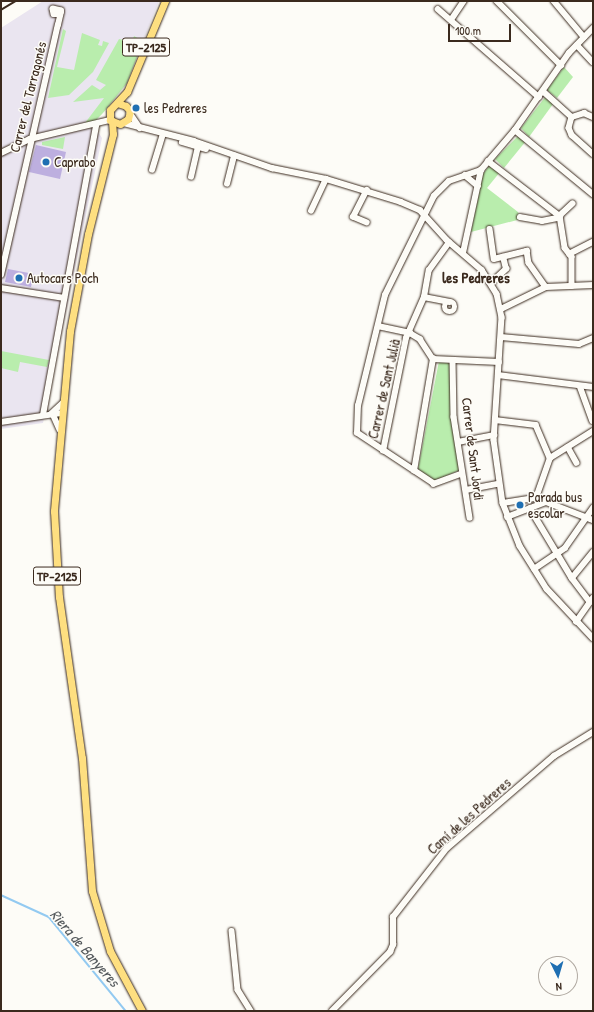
<!DOCTYPE html>
<html>
<head>
<meta charset="utf-8">
<style>
  body { margin:0 }
  #map { position:relative; width:594px; height:1012px; overflow:hidden; background:#fdfcf7; font-family:"Patrick Hand",sans-serif }
  div>[style] { position:absolute }
  [style*='--x'] { left:calc(var(--x)*1px); top:calc(var(--y)*1px); width:calc(var(--w)*1px); rotate:calc(var(--a)*1deg) }
  .built>* { inset:0; background:#eae5f0 }
  .green>* { inset:0; background:#b9edad }
  .stream>* { height:1.5px; margin:-0.75px; padding:0 0.75px; transform-origin:0.75px; border-radius:0.75px; background:#93caf1 }
  .building>* { inset:0; background:#bdafdf }
  .roads { filter:drop-shadow(0 0 1px #3b2a1e) drop-shadow(0 0 1px #3b2a1e) }
  .minor>* { height:5.5px; margin:-2.75px; padding:0 2.75px; transform-origin:2.75px; border-radius:2.75px; background:#fdfcf7 }
  .minor>.ring { margin:-2.75px; padding:0; box-sizing:content-box; background:none; border:5.5px solid #fdfcf7; border-radius:50% }
  .major>* { height:7px; margin:-3.5px; padding:0 3.5px; transform-origin:3.5px; border-radius:3.5px; background:#fedf80 }
  .rail>* { height:1.5px; margin:-0.75px; padding:0 0.75px; transform-origin:0.75px; border-radius:0.75px; background:#3b2a1e }
  .dots>* { width:11px; height:11px; translate:-50% -50%; box-sizing:border-box; border:2px solid #fdfcf7; border-radius:50% }
  span { translate:-50% -50%; white-space:nowrap; text-align:center; line-height:1.15; -webkit-text-stroke:3px #fdfcf7; paint-order:stroke }
  .shield-label span { padding:1px 3px; background:#fdfcf7; border:1px solid; border-radius:3px; -webkit-text-stroke-width:0 }
  .shield-label { font-size:13px; color:#3b2a1e; font-weight:700 }
  .street-label { font-size:14px; color:#3b2a1e }
  .poi-label { font-size:14px; color:#3b2a1e }
  .left { translate:0 -50%; text-align:left }
  .neighbourhood-label { font-size:15px; color:#3b2a1e; font-weight:700 }
  .water-label { font-size:15px; color:#555a5d; font-style:italic }
  .frame { position:absolute; inset:0; border:2px solid #3b2a1e; pointer-events:none }
  .north { position:absolute; left:538px; top:956px; width:40px; height:40px; box-sizing:border-box; background:#fdfcf7; border:1px solid #afa8a0; border-radius:50%; rotate:175deg; font-size:11px; font-weight:700; line-height:16px; text-align:center; color:#3b2a1e }
  .north::after { content:''; display:block; margin:auto; width:14px; height:18px; background:#1f6fb2; clip-path:polygon(50% 0,100% 100%,50% 72%,0 100%) }
  .scale { position:absolute; left:448px; top:24px; width:63px; height:18px; box-sizing:border-box; border:2px solid #3b2a1e; border-top:0; padding-left:5px; font-size:12px; line-height:14px; white-space:nowrap; color:#3b2a1e; -webkit-text-stroke:3px #fdfcf7; paint-order:stroke }
</style>
</head>
<body>
<div id="map">
  <div class="built">
    <i style="clip-path:polygon(43px 1px,159px 1px,126px 85px,93px 124px,102px 138px,43px 423px,1px 429px,1px 28px)"></i>
  </div>
  <div class="green">
    <i style="clip-path:polygon(63px 29px,66px 31px,57px 67px,74px 70px,82px 33px,100px 40px,98px 45px,102px 46px,103px 41px,109px 43px,93px 72px,69px 95px,48px 98px)"></i>
    <i style="clip-path:polygon(134px 36px,143px 41px,127px 83px,103px 113px,94px 122px,85px 123px,104px 98px,73px 102px,92px 85px,100px 90px,106px 85px,96px 80px,119px 39px,132px 42px)"></i>
    <i style="clip-path:polygon(564px 67px,573px 77px,557px 98px,547px 90px)"></i>
    <i style="clip-path:polygon(546px 96px,553px 104px,529px 137px,521px 128px)"></i>
    <i style="clip-path:polygon(519px 135px,526px 141px,504px 168px,495px 159px)"></i>
    <i style="clip-path:polygon(65px 137px,63px 149px,42px 145px,42px 142px)"></i>
    <i style="clip-path:polygon(489px 166px,500px 172px,487px 188px,518px 212px,521px 219px,471px 232px,483px 174px)"></i>
    <i style="clip-path:polygon(1px 351px,49px 360px,47px 367px,20px 362px,18px 372px,1px 368px)"></i>
    <i style="clip-path:polygon(439px 361px,451px 363px,460px 470px,434px 481px,418px 469px)"></i>
  </div>
  <div class="stream">
    <i style="--x:1;--y:895;--w:53;--a:24.6"></i>
    <i style="--x:49;--y:917;--w:122;--a:50.7"></i>
  </div>
  <div class="building">
    <i style="clip-path:polygon(36px 145px,66px 152px,60px 179px,29px 172px)"></i>
    <i style="clip-path:polygon(8px 269px,34px 274px,31px 287px,5px 282px)"></i>
  </div>
  <div class="roads">
    <div class="minor">
      <i style="--x:497;--y:1;--w:91;--a:45"></i>
      <i style="--x:554;--y:1;--w:47;--a:50.2"></i>
      <i style="--x:438;--y:9;--w:134;--a:41.1"></i>
      <i style="--x:451;--y:20;--w:23;--a:-56"></i>
      <i style="--x:577;--y:45;--w:23;--a:47"></i>
      <i style="--x:543;--y:91;--w:39;--a:42"></i>
      <i style="--x:130;--y:113;--w:18;--a:56"></i>
      <i style="--x:572;--y:117;--w:11;--a:105"></i>
      <i style="--x:569;--y:128;--w:8;--a:67"></i>
      <i style="--x:572;--y:135;--w:28;--a:42"></i>
      <i style="--x:572;--y:117;--w:13;--a:-18"></i>
      <i style="--x:584;--y:113;--w:10;--a:24"></i>
      <i style="--x:124;--y:123;--w:72;--a:14.4"></i>
      <i style="--x:194;--y:141;--w:83;--a:19.1"></i>
      <i style="--x:272;--y:168;--w:55;--a:11.5"></i>
      <i style="--x:326;--y:179;--w:78;--a:17"></i>
      <i style="--x:401;--y:202;--w:21;--a:23"></i>
      <i style="--x:420;--y:210;--w:40;--a:48"></i>
      <i style="--x:447;--y:240;--w:46;--a:40.6"></i>
      <i style="--x:482;--y:270;--w:28;--a:58"></i>
      <i style="--x:497;--y:294;--w:24;--a:78"></i>
      <i style="--x:502;--y:317;--w:123;--a:93.7"></i>
      <i style="--x:494;--y:440;--w:64;--a:81.9"></i>
      <i style="--x:503;--y:503;--w:46;--a:68.4"></i>
      <i style="--x:520;--y:546;--w:51;--a:57.9"></i>
      <i style="--x:547;--y:589;--w:67;--a:46.8"></i>
      <i style="--x:515;--y:130;--w:101;--a:39.4"></i>
      <i style="--x:182;--y:142;--w:25;--a:16"></i>
      <i style="--x:1;--y:153;--w:32;--a:-26"></i>
      <i style="--x:30;--y:139;--w:82;--a:-13.4"></i>
      <i style="--x:488;--y:161;--w:91;--a:37.4"></i>
      <i style="--x:152;--y:170;--w:37;--a:-73"></i>
      <i style="--x:465;--y:175;--w:17;--a:40"></i>
      <i style="--x:191;--y:177;--w:31;--a:-77"></i>
      <i style="--x:227;--y:184;--w:29;--a:-76"></i>
      <i style="--x:311;--y:211;--w:35;--a:-65"></i>
      <i style="--x:560;--y:216;--w:32;--a:81"></i>
      <i style="--x:565;--y:248;--w:11;--a:52"></i>
      <i style="--x:572;--y:257;--w:29;--a:90"></i>
      <i style="--x:520;--y:217;--w:22;--a:10"></i>
      <i style="--x:542;--y:221;--w:15;--a:-11"></i>
      <i style="--x:557;--y:218;--w:21;--a:-43"></i>
      <i style="--x:367;--y:223;--w:15;--a:-157"></i>
      <i style="--x:353;--y:217;--w:30;--a:-63"></i>
      <i style="--x:490;--y:229;--w:30;--a:82"></i>
      <i style="--x:494;--y:259;--w:34;--a:-14"></i>
      <i style="--x:527;--y:251;--w:12;--a:81"></i>
      <i style="--x:529;--y:263;--w:29;--a:55"></i>
      <i style="--x:463;--y:253;--w:85;--a:-77.8"></i>
      <i style="--x:569;--y:254;--w:27;--a:-27"></i>
      <i style="--x:1;--y:275;--w:256;--a:-77.2"></i>
      <i style="--x:58;--y:25;--w:13;--a:-77"></i>
      <i style="--x:61;--y:12;--w:1;--a:-90"></i>
      <i style="--x:61;--y:11;--w:8;--a:-166"></i>
      <i style="--x:53;--y:9;--w:5;--a:79"></i>
      <i style="--x:54;--y:14;--w:6;--a:0"></i>
      <i style="--x:491;--y:283;--w:21;--a:-43"></i>
      <i style="--x:506;--y:269;--w:12;--a:-104"></i>
      <i style="--x:1;--y:288;--w:64;--a:9"></i>
      <i style="--x:424;--y:297;--w:26;--a:11"></i>
      <i class="ring" style="left:445px;top:302px;width:4.5px;height:4.5px"></i>
      <i style="--x:501;--y:309;--w:50;--a:-26.1"></i>
      <i style="--x:546;--y:287;--w:47;--a:-2.4"></i>
      <i style="--x:378;--y:326;--w:33;--a:12"></i>
      <i style="--x:410;--y:333;--w:12;--a:31"></i>
      <i style="--x:420;--y:339;--w:24;--a:57"></i>
      <i style="--x:433;--y:359;--w:66;--a:2.6"></i>
      <i style="--x:501;--y:337;--w:78;--a:5.1"></i>
      <i style="--x:579;--y:344;--w:15;--a:-23"></i>
      <i style="--x:453;--y:360;--w:57;--a:89"></i>
      <i style="--x:454;--y:417;--w:102;--a:81"></i>
      <i style="--x:498;--y:375;--w:96;--a:7.2"></i>
      <i style="--x:580;--y:386;--w:37;--a:70"></i>
      <i style="--x:51;--y:414;--w:16;--a:-43"></i>
      <i style="--x:53;--y:414;--w:17;--a:66"></i>
      <i style="--x:43;--y:415;--w:295;--a:-79.6"></i>
      <i style="--x:495;--y:420;--w:41;--a:7"></i>
      <i style="--x:536;--y:425;--w:36;--a:67"></i>
      <i style="--x:1;--y:422;--w:62;--a:-8.4"></i>
      <i style="--x:458;--y:442;--w:37;--a:-11"></i>
      <i style="--x:568;--y:447;--w:18;--a:61"></i>
      <i style="--x:383;--y:451;--w:115;--a:-78.5"></i>
      <i style="--x:406;--y:338;--w:45;--a:-66.3"></i>
      <i style="--x:424;--y:297;--w:27;--a:-80"></i>
      <i style="--x:429;--y:270;--w:34;--a:-54"></i>
      <i style="--x:414;--y:471;--w:114;--a:-80.4"></i>
      <i style="--x:462;--y:474;--w:30;--a:160"></i>
      <i style="--x:434;--y:484;--w:92;--a:-146.5"></i>
      <i style="--x:357;--y:433;--w:27;--a:-88"></i>
      <i style="--x:358;--y:406;--w:114;--a:-76.3"></i>
      <i style="--x:385;--y:295;--w:110;--a:-63.7"></i>
      <i style="--x:434;--y:196;--w:21;--a:-45"></i>
      <i style="--x:449;--y:181;--w:34;--a:-19"></i>
      <i style="--x:481;--y:170;--w:52;--a:-49.6"></i>
      <i style="--x:515;--y:130;--w:94;--a:-55"></i>
      <i style="--x:569;--y:53;--w:35;--a:-46"></i>
      <i style="--x:466;--y:490;--w:33;--a:-11"></i>
      <i style="--x:536;--y:498;--w:42;--a:-70.7"></i>
      <i style="--x:550;--y:458;--w:51;--a:-32.1"></i>
      <i style="--x:503;--y:503;--w:33;--a:-9"></i>
      <i style="--x:536;--y:498;--w:61;--a:21.1"></i>
      <i style="--x:530;--y:508;--w:82;--a:59"></i>
      <i style="--x:572;--y:578;--w:30;--a:53"></i>
      <i style="--x:507;--y:517;--w:42;--a:-21"></i>
      <i style="--x:534;--y:569;--w:37;--a:-34"></i>
      <i style="--x:565;--y:548;--w:49;--a:-55"></i>
      <i style="--x:572;--y:578;--w:33;--a:-51"></i>
      <i style="--x:576;--y:622;--w:29;--a:-55"></i>
      <i style="--x:232;--y:931;--w:59;--a:84.2"></i>
      <i style="--x:238;--y:990;--w:25;--a:58"></i>
      <i style="--x:332;--y:1011;--w:83;--a:-45.5"></i>
      <i style="--x:390;--y:952;--w:8;--a:-67"></i>
      <i style="--x:393;--y:945;--w:28;--a:-90"></i>
      <i style="--x:393;--y:917;--w:88;--a:-52"></i>
      <i style="--x:447;--y:848;--w:141;--a:-40.7"></i>
      <i style="--x:554;--y:756;--w:46;--a:-31.6"></i>
    </div>
    <div class="major">
      <i style="--x:117;--y:103;--w:9;--a:18"></i>
      <i style="--x:126;--y:106;--w:6;--a:51"></i>
      <i style="--x:130;--y:111;--w:8;--a:104"></i>
      <i style="--x:128;--y:119;--w:9;--a:148"></i>
      <i style="--x:120;--y:124;--w:11;--a:-158"></i>
      <i style="--x:110;--y:120;--w:10;--a:-90"></i>
      <i style="--x:110;--y:110;--w:25;--a:-47"></i>
      <i style="--x:127;--y:92;--w:99;--a:-67.3"></i>
      <i style="--x:112;--y:121;--w:13;--a:86"></i>
      <i style="--x:113;--y:134;--w:103;--a:104"></i>
      <i style="--x:88;--y:234;--w:99;--a:100.5"></i>
      <i style="--x:70;--y:331;--w:181;--a:95.1"></i>
      <i style="--x:54;--y:511;--w:86;--a:86.7"></i>
      <i style="--x:59;--y:597;--w:163;--a:81.9"></i>
      <i style="--x:82;--y:758;--w:133;--a:85.7"></i>
      <i style="--x:92;--y:891;--w:63;--a:73.3"></i>
      <i style="--x:110;--y:951;--w:68;--a:61.9"></i>
    </div>
  </div>
  <div class="rail">
    <i style="--x:1;--y:10;--w:17;--a:-31"></i>
  </div>
  <div class="dots">
    <i style="left:136px;top:108px;background:#1f6fb2"></i>
    <i style="left:46px;top:162px;background:#1f6fb2"></i>
    <i style="left:19px;top:278px;background:#1f6fb2"></i>
    <i style="left:520px;top:505px;background:#1f6fb2"></i>
  </div>
  <div class="shield-label">
    <span style="left:146px;top:47px">TP-2125</span>
    <span style="left:57px;top:576px">TP-2125</span>
  </div>
  <div class="street-label">
    <span style="left:28px;top:97px;rotate:-76deg">Carrer del Tarragonés</span>
    <span style="left:384px;top:389px;rotate:-77deg">Carrer de Sant Julià</span>
    <span style="left:473px;top:449px;rotate:83deg">Carrer de Sant Jordi</span>
    <span style="left:469px;top:816px;rotate:-42deg">Camí de les Pedreres</span>
  </div>
  <div class="poi-label">
    <span class="left" style="left:144px;top:108px">les Pedreres</span>
    <span class="left" style="left:54px;top:162px">Caprabo</span>
    <span class="left" style="left:27px;top:278px">Autocars Poch</span>
    <span class="left" style="left:528px;top:505px">Parada bus<br>escolar</span>
  </div>
  <div class="neighbourhood-label">
    <span style="left:476px;top:278px">les Pedreres</span>
  </div>
  <div class="water-label">
    <span style="left:85px;top:948px;rotate:49deg">Riera de Banyeres</span>
  </div>
  <div class="frame"></div>
  <div class="north">N</div>
  <div class="scale">100 m</div>
</div>
</body>
</html>
